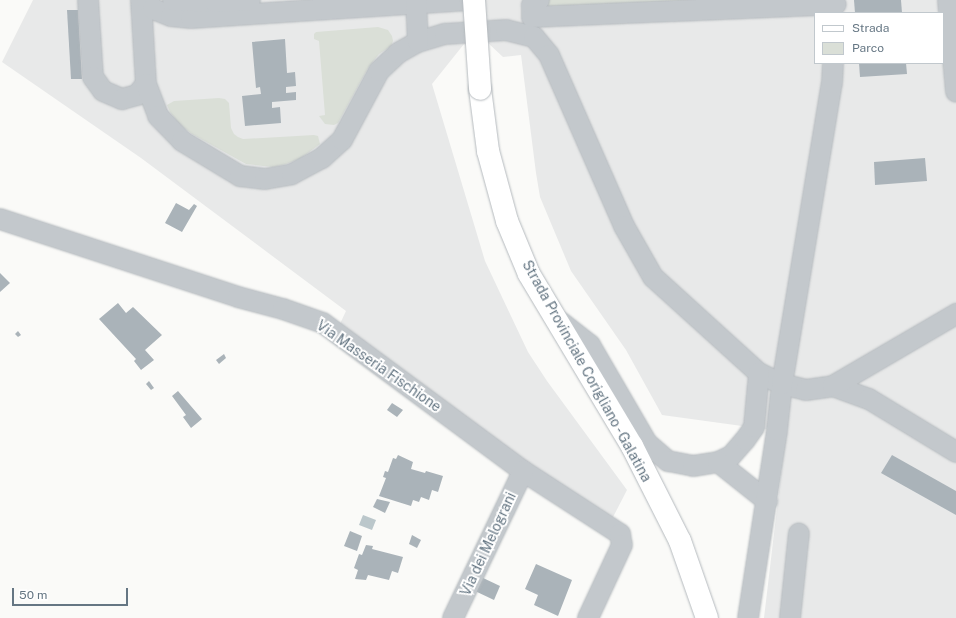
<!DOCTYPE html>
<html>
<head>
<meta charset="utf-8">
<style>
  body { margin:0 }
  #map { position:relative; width:956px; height:618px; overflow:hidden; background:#fafaf8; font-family:"Public Sans",sans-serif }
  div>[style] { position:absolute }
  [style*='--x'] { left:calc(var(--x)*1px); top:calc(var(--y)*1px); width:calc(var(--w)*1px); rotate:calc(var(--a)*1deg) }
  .built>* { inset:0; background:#e8e9e9 }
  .green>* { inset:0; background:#dadfd7 }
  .water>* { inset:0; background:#bbc7cb }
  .building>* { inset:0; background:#aab3b9 }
  .roads { filter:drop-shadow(0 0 1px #b5babe) drop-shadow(0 0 1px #b5babe) }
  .minor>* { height:20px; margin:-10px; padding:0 10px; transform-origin:10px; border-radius:10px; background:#c3c8cc }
  .major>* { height:22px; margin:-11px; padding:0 11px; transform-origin:11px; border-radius:11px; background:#fff }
  .bridges { filter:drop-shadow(0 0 1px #b5babe) drop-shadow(0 0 1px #b5babe) }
  .major-bridge>* { height:22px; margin:-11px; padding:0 11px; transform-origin:11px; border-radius:11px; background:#fff }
  span { translate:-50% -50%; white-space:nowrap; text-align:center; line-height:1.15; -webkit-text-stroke:4px #fff; paint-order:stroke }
  .street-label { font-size:14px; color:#657683 }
  .legend { position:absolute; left:814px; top:12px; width:130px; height:52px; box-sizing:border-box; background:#fff; border:1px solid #c1c8cd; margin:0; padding:5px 7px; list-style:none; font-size:12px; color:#657683 }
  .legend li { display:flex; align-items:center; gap:8px; height:20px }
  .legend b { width:20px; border:1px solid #c1c8cd }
  .scale { position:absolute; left:12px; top:588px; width:116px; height:18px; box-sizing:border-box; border:2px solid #657683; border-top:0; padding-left:5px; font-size:12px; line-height:14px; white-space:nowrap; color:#657683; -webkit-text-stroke:3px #fff; paint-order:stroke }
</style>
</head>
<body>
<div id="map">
  <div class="built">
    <i style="clip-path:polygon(evenodd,33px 0,956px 0,956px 618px,764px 618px,786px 432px,662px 415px,626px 350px,571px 271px,540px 197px,536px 173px,521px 55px,503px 57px,487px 42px,464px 44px,432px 84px,485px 261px,528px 352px,547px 381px,627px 490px,611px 521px,536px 475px,338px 328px,346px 311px,141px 158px,2px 62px,33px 0,815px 13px,943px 13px,943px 63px,815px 63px,815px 13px)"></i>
  </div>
  <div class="green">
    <i style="clip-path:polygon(549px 0,812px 0,541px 7px)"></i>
    <i style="clip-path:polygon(378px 27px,388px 30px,392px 36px,393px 41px,391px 46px,379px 54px,368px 68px,338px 123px,334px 125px,325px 124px,319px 116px,325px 115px,319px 41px,314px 39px,314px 34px,316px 32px)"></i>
    <i style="clip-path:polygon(219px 98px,225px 99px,229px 103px,231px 128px,234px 134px,238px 137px,243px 139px,314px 135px,318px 136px,320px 144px,301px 158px,286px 164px,273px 167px,246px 164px,192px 134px,180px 125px,170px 112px,167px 105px,174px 101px)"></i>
  </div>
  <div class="water">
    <i style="clip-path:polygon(363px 515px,376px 520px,372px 530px,359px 525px)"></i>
  </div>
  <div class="building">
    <i style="clip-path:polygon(854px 0,901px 0,902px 13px,855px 13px)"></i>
    <i style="clip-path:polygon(67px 10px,78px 10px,82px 79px,71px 79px)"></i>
    <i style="clip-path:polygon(285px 39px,287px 73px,295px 72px,296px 86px,286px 87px,286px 93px,296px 92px,296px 100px,272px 102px,272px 108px,280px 107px,281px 123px,245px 126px,242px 96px,261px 94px,260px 87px,256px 88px,252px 42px)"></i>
    <i style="clip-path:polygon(859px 63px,906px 63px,907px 74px,860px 77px)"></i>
    <i style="clip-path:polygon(925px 158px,927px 181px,875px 185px,874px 162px)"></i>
    <i style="clip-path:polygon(176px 203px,189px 210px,194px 204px,197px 206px,182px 232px,165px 223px)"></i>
    <i style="clip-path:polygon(0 273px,10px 283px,0 292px)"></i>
    <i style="clip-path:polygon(118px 303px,126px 313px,133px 307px,162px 335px,145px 350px,154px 360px,141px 370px,134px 361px,136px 359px,99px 319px)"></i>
    <i style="clip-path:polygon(18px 331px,21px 335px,18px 337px,15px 334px)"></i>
    <i style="clip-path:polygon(224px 354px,226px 358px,219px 364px,216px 360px)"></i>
    <i style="clip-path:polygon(149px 381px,154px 388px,151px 390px,146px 384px)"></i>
    <i style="clip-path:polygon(178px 391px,202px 419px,191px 428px,183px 417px,186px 415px,172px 396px)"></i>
    <i style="clip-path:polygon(392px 403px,403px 410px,397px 417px,387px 410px)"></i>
    <i style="clip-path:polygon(398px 455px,413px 462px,411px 469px,425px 473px,426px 471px,443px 476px,438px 492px,432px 490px,429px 500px,421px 497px,419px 502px,413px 500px,411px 506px,379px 496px,386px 478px,383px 477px,385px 471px,388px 472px,393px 458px,396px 459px)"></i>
    <i style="clip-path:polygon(892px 455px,956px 491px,956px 515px,881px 473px)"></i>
    <i style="clip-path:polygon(377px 499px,390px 502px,385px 513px,373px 507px)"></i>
    <i style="clip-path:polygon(350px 531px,362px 536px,357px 551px,344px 546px)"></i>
    <i style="clip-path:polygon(412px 535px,421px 540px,417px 548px,409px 544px)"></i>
    <i style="clip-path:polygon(366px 545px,373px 546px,372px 549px,403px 557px,398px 573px,392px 571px,389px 580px,368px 575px,366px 580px,355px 579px,358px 570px,354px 568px,359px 554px,362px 555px)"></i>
    <i style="clip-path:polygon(536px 564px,572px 580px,558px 616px,534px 605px,538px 595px,525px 589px)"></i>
    <i style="clip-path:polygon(481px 577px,500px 586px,494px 600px,475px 591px)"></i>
  </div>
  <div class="roads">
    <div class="minor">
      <i style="--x:88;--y:0;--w:77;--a:86.3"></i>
      <i style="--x:93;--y:77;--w:17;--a:54"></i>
      <i style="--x:103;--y:91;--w:21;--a:23"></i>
      <i style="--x:122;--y:99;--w:16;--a:-15"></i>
      <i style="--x:137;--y:95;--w:14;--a:-51"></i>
      <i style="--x:141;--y:0;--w:84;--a:86.6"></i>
      <i style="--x:146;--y:84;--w:34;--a:69"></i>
      <i style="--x:158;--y:116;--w:35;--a:46"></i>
      <i style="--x:182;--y:141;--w:68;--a:31.1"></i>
      <i style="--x:240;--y:176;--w:25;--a:7"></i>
      <i style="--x:265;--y:179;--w:27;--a:-10"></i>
      <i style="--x:292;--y:174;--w:34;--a:-28"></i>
      <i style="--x:322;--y:158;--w:27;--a:-42"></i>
      <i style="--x:342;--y:140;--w:78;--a:-61.8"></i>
      <i style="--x:379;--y:71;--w:26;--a:-43"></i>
      <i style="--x:398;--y:53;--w:23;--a:-29"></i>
      <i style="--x:418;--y:42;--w:28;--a:-17"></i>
      <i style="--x:445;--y:34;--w:61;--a:-3.8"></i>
      <i style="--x:506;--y:30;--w:29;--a:14"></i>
      <i style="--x:534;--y:37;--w:23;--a:50"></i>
      <i style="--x:549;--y:55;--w:187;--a:66.3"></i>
      <i style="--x:624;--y:226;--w:59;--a:60.4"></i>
      <i style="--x:653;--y:277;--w:143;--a:42.2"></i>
      <i style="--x:759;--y:373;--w:25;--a:26"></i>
      <i style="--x:782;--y:384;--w:25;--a:14"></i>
      <i style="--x:806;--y:390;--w:27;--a:-8"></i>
      <i style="--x:833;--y:386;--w:38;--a:20"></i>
      <i style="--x:869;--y:399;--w:102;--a:31.3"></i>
      <i style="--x:147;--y:0;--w:11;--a:56"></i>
      <i style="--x:153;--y:9;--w:19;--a:21"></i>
      <i style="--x:171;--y:16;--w:20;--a:6"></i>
      <i style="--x:191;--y:18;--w:283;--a:-3.7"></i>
      <i style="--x:173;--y:0;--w:42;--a:2.7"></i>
      <i style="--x:215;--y:2;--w:35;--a:-3"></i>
      <i style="--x:416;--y:0;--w:42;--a:87.3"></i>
      <i style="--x:539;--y:0;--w:9;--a:144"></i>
      <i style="--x:532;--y:5;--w:12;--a:90"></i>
      <i style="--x:532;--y:17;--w:304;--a:-2.4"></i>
      <i style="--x:948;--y:0;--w:92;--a:85"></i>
      <i style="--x:0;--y:219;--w:250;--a:18.1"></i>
      <i style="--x:238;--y:297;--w:47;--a:14.9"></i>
      <i style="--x:283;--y:309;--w:42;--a:19.3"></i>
      <i style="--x:323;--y:323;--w:249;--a:36.5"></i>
      <i style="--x:523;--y:471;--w:116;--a:33"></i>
      <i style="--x:620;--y:534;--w:11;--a:80"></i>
      <i style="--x:622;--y:545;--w:81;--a:115"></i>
      <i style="--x:558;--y:320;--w:41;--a:38"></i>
      <i style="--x:590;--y:345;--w:113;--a:59.8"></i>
      <i style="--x:647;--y:443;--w:28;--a:41"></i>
      <i style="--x:668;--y:461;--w:25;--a:11"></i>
      <i style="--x:693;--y:466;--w:25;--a:-9"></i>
      <i style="--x:718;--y:462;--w:14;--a:-25"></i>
      <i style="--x:731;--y:456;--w:21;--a:-49"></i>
      <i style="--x:745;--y:440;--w:16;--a:-55"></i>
      <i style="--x:754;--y:427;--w:54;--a:-84.7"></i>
      <i style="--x:833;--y:386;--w:143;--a:-30.3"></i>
      <i style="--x:718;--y:462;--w:63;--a:38.5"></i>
      <i style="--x:453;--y:618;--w:163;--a:-64.5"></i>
      <i style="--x:748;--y:618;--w:190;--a:-81.2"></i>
      <i style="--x:777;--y:430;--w:46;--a:-83.8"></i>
      <i style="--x:782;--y:384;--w:305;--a:-80.6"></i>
      <i style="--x:832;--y:83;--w:20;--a:-87"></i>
      <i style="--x:790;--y:618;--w:85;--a:-84"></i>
    </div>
    <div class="major">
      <i style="--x:480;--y:89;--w:63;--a:82.6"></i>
      <i style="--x:488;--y:151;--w:73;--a:74.8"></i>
      <i style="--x:507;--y:221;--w:57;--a:67.5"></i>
      <i style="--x:529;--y:274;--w:200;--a:59.1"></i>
      <i style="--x:632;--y:446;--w:106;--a:63.2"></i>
      <i style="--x:680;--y:541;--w:82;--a:70.7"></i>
    </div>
  </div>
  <div class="bridges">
    <div class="major-bridge">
      <i style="--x:474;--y:0;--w:89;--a:86.1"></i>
    </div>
  </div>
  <div class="street-label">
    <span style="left:379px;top:366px;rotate:35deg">Via Masseria Fischione</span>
    <span style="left:587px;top:371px;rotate:61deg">Strada Provinciale Corigliano - Galatina</span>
    <span style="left:488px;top:544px;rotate:-65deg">Via dei Melograni</span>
  </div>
  <ul class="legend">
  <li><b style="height:5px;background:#fff"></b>Strada</li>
  <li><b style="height:11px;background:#dadfd7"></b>Parco</li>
  </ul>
  <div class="scale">50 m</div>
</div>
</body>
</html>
